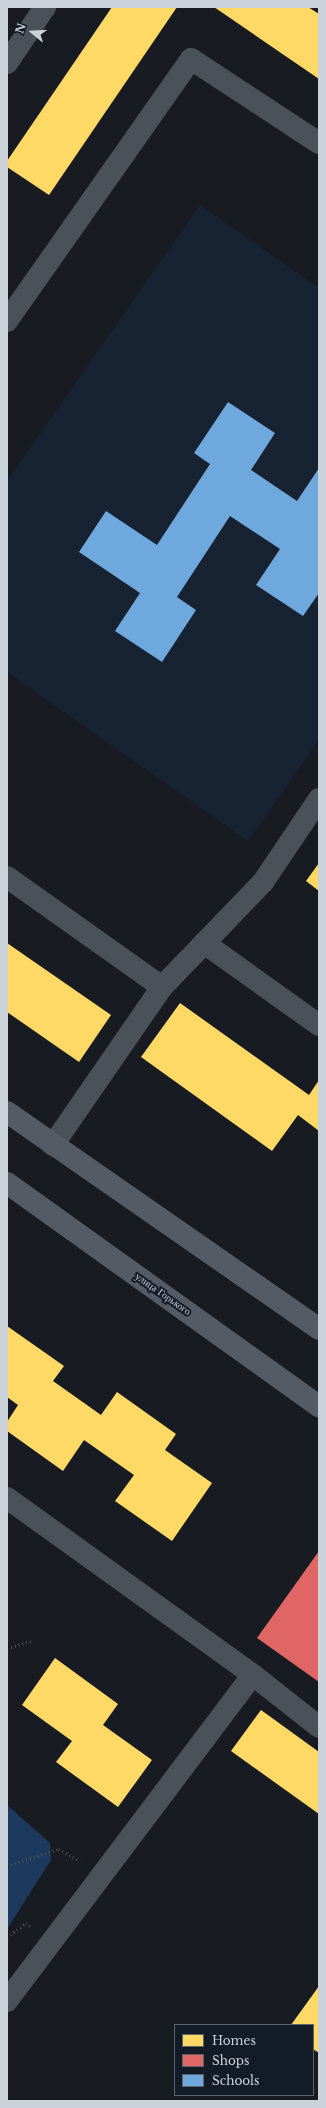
<!DOCTYPE html>
<html>
<head>
<meta charset="utf-8">
<style>
  body { margin:0 }
  #map { position:relative; width:326px; height:2108px; overflow:hidden; background:#181c22; font-family:"Libre Baskerville",serif }
  div>[style] { position:absolute }
  [style*='--x'] { left:calc(var(--x)*1px); top:calc(var(--y)*1px); width:calc(var(--w)*1px); rotate:calc(var(--a)*1deg) }
  .built>* { inset:0; background:#172332 }
  .green>* { inset:0; background:#1d395d }
  .homes>* { inset:0; background:#ffd966 }
  .shops>* { inset:0; background:#e06666 }
  .schools>* { inset:0; background:#6fa8dc }
  .path>* { height:2.5px; margin-top:-1.25px; transform-origin:0; background:repeating-linear-gradient(90deg,#4d5258 0 1px,transparent 0 4px) }
  .minor>* { height:22px; margin:-11px; padding:0 11px; transform-origin:11px; border-radius:11px; background:#4b5158 }
  .major>* { height:22px; margin:-11px; padding:0 11px; transform-origin:11px; border-radius:11px; background:#545b64 }
  span { translate:-50% -50%; white-space:nowrap; text-align:center; line-height:1.15; -webkit-text-stroke:4px #131b27; paint-order:stroke }
  .street-label { font-size:10px; color:#ccd2da }
  .frame { position:absolute; inset:0; border:8px solid #ccd2da; pointer-events:none }
  .legend { position:absolute; left:174px; top:2024px; width:140px; height:72px; box-sizing:border-box; background:#131b27; border:1px solid #5d646f; margin:0; padding:5px 7px; list-style:none; font-size:12px; color:#ccd2da }
  .legend li { display:flex; align-items:center; gap:8px; height:20px }
  .legend b { width:20px; border:1px solid #5d646f }
  .north { position:absolute; left:12px; top:12px; width:40px; height:40px; -webkit-text-stroke:3px #131b27; paint-order:stroke; rotate:288deg; font-size:11px; font-weight:700; line-height:16px; text-align:center; color:#ccd2da }
  .north::after { content:''; display:block; margin:auto; width:14px; height:18px; background:#ccd2da; clip-path:polygon(50% 0,100% 100%,50% 72%,0 100%) }
</style>
</head>
<body>
<div id="map">
  <div class="built">
    <i style="clip-path:polygon(200px 205px,319px 288px,319px 740px,248px 841px,7px 672px,7px 481px)"></i>
  </div>
  <div class="green">
    <i style="clip-path:polygon(7px 1805px,50px 1843px,51px 1860px,7px 1929px)"></i>
  </div>
  <div class="homes">
    <i style="clip-path:polygon(112px 7px,177px 7px,49px 195px,7px 167px,7px 161px)"></i>
    <i style="clip-path:polygon(214px 7px,308px 7px,319px 14px,319px 79px)"></i>
    <i style="clip-path:polygon(319px 863px,319px 891px,306px 881px)"></i>
    <i style="clip-path:polygon(7px 943px,111px 1015px,79px 1062px,7px 1012px)"></i>
    <i style="clip-path:polygon(180px 1003px,309px 1095px,319px 1080px,319px 1131px,298px 1115px,272px 1151px,141px 1057px)"></i>
    <i style="clip-path:polygon(7px 1326px,64px 1366px,53px 1381px,101px 1415px,117px 1392px,176px 1434px,165px 1450px,212px 1483px,172px 1541px,115px 1501px,134px 1475px,84px 1440px,63px 1471px,7px 1431px,7px 1422px,18px 1405px,7px 1397px)"></i>
    <i style="clip-path:polygon(55px 1658px,118px 1704px,103px 1725px,152px 1760px,118px 1807px,56px 1762px,72px 1741px,22px 1705px)"></i>
    <i style="clip-path:polygon(261px 1710px,319px 1752px,319px 1814px,231px 1751px)"></i>
    <i style="clip-path:polygon(319px 1986px,319px 2053px,313px 2049px,313px 2025px,291px 2025px)"></i>
  </div>
  <div class="shops">
    <i style="clip-path:polygon(319px 1551px,319px 1682px,257px 1638px)"></i>
  </div>
  <div class="schools">
    <i style="clip-path:polygon(228px 402px,275px 433px,251px 470px,297px 501px,319px 468px,319px 593px,303px 616px,256px 585px,280px 549px,230px 516px,177px 597px,196px 610px,162px 662px,115px 631px,140px 593px,79px 552px,106px 511px,157px 545px,210px 464px,194px 453px)"></i>
  </div>
  <div class="path">
    <i style="--x:7;--y:1648;--w:25;--a:-16"></i>
    <i style="--x:7;--y:1866;--w:55;--a:-18.1"></i>
    <i style="--x:59;--y:1849;--w:24;--a:30"></i>
    <i style="--x:7;--y:1937;--w:24;--a:-36"></i>
    <i style="--x:26;--y:1923;--w:5;--a:37"></i>
  </div>
  <div class="minor">
    <i style="--x:7;--y:63;--w:68;--a:-55.8"></i>
    <i style="--x:7;--y:321;--w:320;--a:-54.9"></i>
    <i style="--x:191;--y:59;--w:153;--a:33.3"></i>
    <i style="--x:7;--y:877;--w:190;--a:35.4"></i>
    <i style="--x:204;--y:943;--w:141;--a:35.5"></i>
    <i style="--x:53;--y:1145;--w:192;--a:-55.4"></i>
    <i style="--x:162;--y:987;--w:146;--a:-46.1"></i>
    <i style="--x:263;--y:882;--w:100;--a:-56"></i>
    <i style="--x:7;--y:1498;--w:303;--a:35.7"></i>
    <i style="--x:253;--y:1675;--w:84;--a:38.2"></i>
    <i style="--x:7;--y:2001;--w:408;--a:-53"></i>
  </div>
  <div class="major">
    <i style="--x:7;--y:1112;--w:380;--a:34.8"></i>
    <i style="--x:7;--y:1183;--w:384;--a:35.6"></i>
  </div>
  <div class="street-label">
    <span style="left:163px;top:1294px;rotate:35deg">улица Горького</span>
  </div>
  <div class="frame"></div>
  <ul class="legend">
  <li><b style="height:11px;background:#ffd966"></b>Homes</li>
  <li><b style="height:11px;background:#e06666"></b>Shops</li>
  <li><b style="height:11px;background:#6fa8dc"></b>Schools</li>
  </ul>
  <div class="north">N</div>
</div>
</body>
</html>
